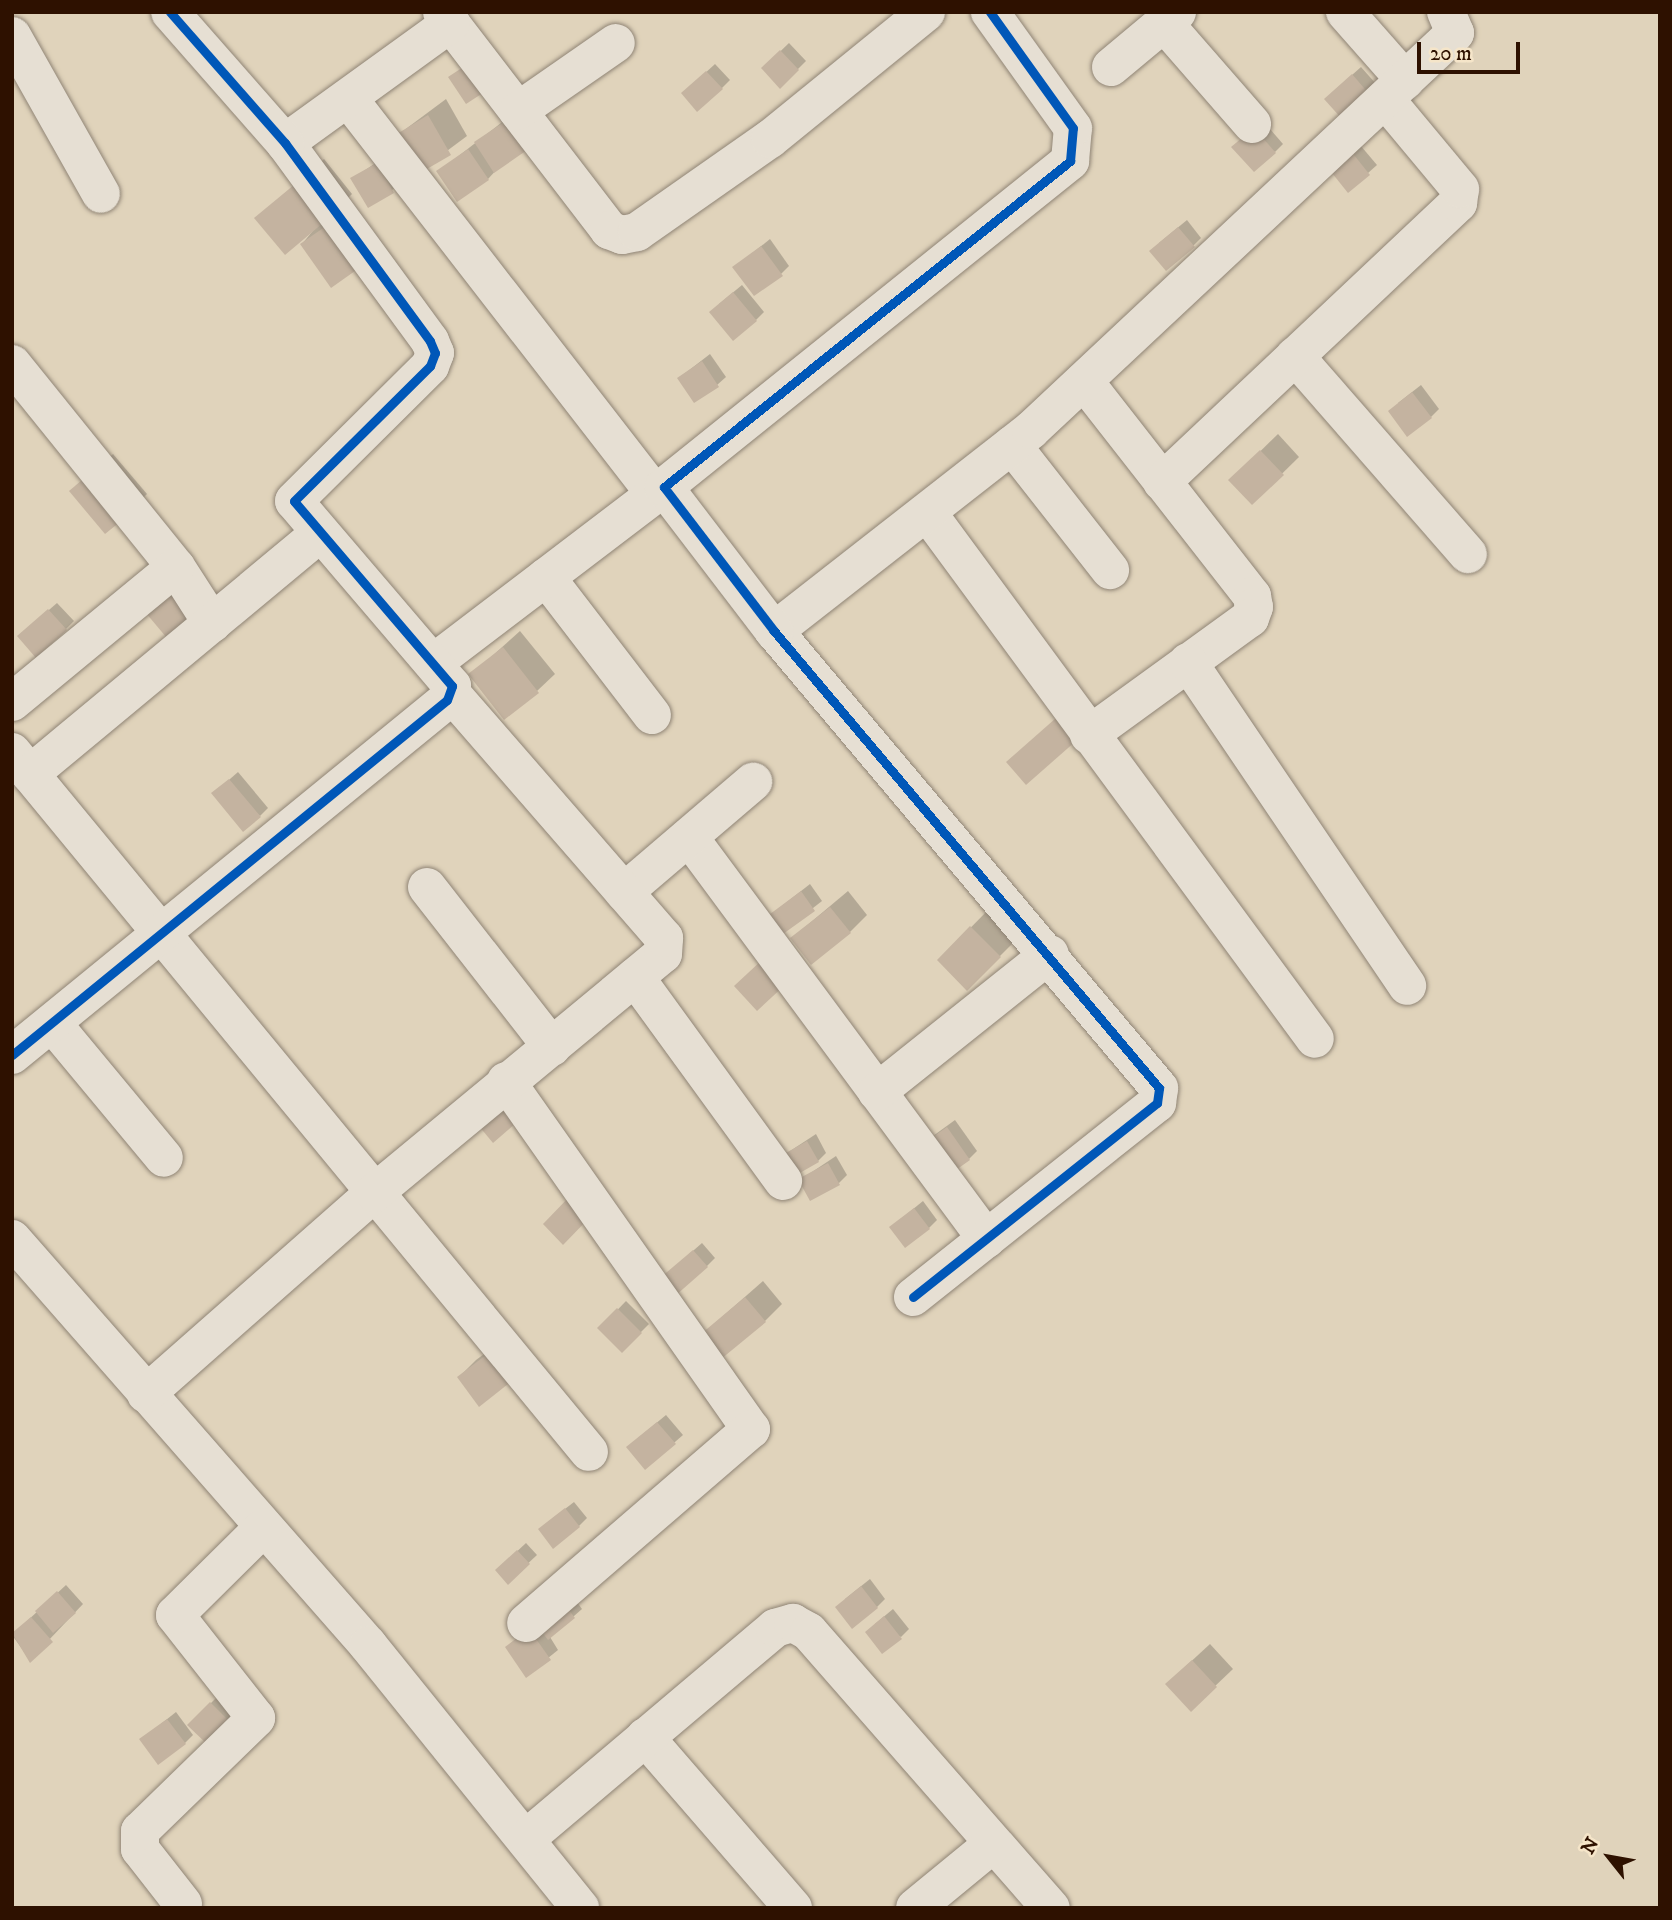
<!DOCTYPE html>
<html>
<head>
<meta charset="utf-8">
<style>
  body { margin:0 }
  #map { position:relative; width:1672px; height:1920px; overflow:hidden; background:#e0d3bb; font-family:"IM FELL DW Pica",serif }
  div>[style] { position:absolute }
  [style*='--x'] { left:calc(var(--x)*1px); top:calc(var(--y)*1px); width:calc(var(--w)*1px); rotate:calc(var(--a)*1deg) }
  .shadow>* { inset:0; background:#0003 }
  .building>* { inset:0; background:#c4b3a0 }
  .roads { filter:drop-shadow(0 0 2px #8f8475) drop-shadow(0 0 2px #8f8475) }
  .minor>* { height:38px; margin:-19px; padding:0 19px; transform-origin:19px; border-radius:19px; background:#e6dfd3 }
  .cycleway>* { height:9px; margin:-4.5px; padding:0 4.5px; transform-origin:4.5px; border-radius:4.5px; background:#0057b8 }
  span { translate:-50% -50%; white-space:nowrap; text-align:center; line-height:1.15; -webkit-text-stroke:7px #f5e5c9; paint-order:stroke }
  .frame { position:absolute; inset:0; border:14px solid #2e1100; pointer-events:none }
  .north { position:absolute; left:1574px; top:1822px; width:70px; height:70px; -webkit-text-stroke:5px #f5e5c9; paint-order:stroke; rotate:301deg; font-size:19px; font-weight:700; line-height:28px; text-align:center; color:#2e1100 }
  .north::after { content:''; display:block; margin:auto; width:24px; height:32px; background:#2e1100; clip-path:polygon(50% 0,100% 100%,50% 72%,0 100%) }
  .scale { position:absolute; left:1417px; top:42px; width:103px; height:32px; box-sizing:border-box; border:4px solid #2e1100; border-top:0; padding-left:9px; font-size:21px; line-height:24px; white-space:nowrap; color:#2e1100; -webkit-text-stroke:5px #f5e5c9; paint-order:stroke }
</style>
</head>
<body>
<div id="map">
  <div class="shadow">
    <i style="clip-path:polygon(789px 43px,806px 61px,780px 87px,763px 68px)"></i>
    <i style="clip-path:polygon(715px 64px,730px 80px,722px 88px,691px 86px)"></i>
    <i style="clip-path:polygon(1361px 67px,1377px 85px,1369px 93px,1334px 91px)"></i>
    <i style="clip-path:polygon(446px 99px,467px 136px,420px 171px,399px 134px)"></i>
    <i style="clip-path:polygon(528px 102px,500px 166px,488px 179px,438px 172px)"></i>
    <i style="clip-path:polygon(1263px 121px,1283px 144px,1275px 152px,1242px 139px)"></i>
    <i style="clip-path:polygon(1355px 139px,1377px 165px,1349px 190px)"></i>
    <i style="clip-path:polygon(386px 156px,401px 184px,368px 206px,352px 179px)"></i>
    <i style="clip-path:polygon(324px 159px,352px 194px,335px 211px,378px 247px,302px 244px,316px 227px,257px 218px)"></i>
    <i style="clip-path:polygon(1187px 220px,1201px 238px,1193px 246px,1159px 243px)"></i>
    <i style="clip-path:polygon(770px 239px,789px 266px,781px 274px,735px 267px)"></i>
    <i style="clip-path:polygon(742px 285px,764px 312px,756px 320px,719px 304px)"></i>
    <i style="clip-path:polygon(710px 354px,726px 377px,717px 385px,679px 378px)"></i>
    <i style="clip-path:polygon(1421px 385px,1439px 409px,1431px 417px,1398px 403px)"></i>
    <i style="clip-path:polygon(1278px 434px,1299px 457px,1252px 503px,1231px 480px)"></i>
    <i style="clip-path:polygon(113px 454px,147px 494px,130px 511px,89px 474px)"></i>
    <i style="clip-path:polygon(57px 603px,74px 621px,66px 629px,28px 628px)"></i>
    <i style="clip-path:polygon(520px 631px,555px 674px,537px 691px,471px 675px)"></i>
    <i style="clip-path:polygon(238px 772px,268px 808px,260px 816px,222px 786px)"></i>
    <i style="clip-path:polygon(810px 884px,822px 901px,776px 937px,764px 920px)"></i>
    <i style="clip-path:polygon(848px 891px,867px 915px,850px 932px,792px 938px)"></i>
    <i style="clip-path:polygon(988px 910px,1017px 939px,967px 989px,939px 960px)"></i>
    <i style="clip-path:polygon(955px 1120px,977px 1151px,969px 1159px,933px 1136px)"></i>
    <i style="clip-path:polygon(816px 1134px,826px 1153px,818px 1161px,781px 1157px)"></i>
    <i style="clip-path:polygon(836px 1156px,847px 1175px,839px 1183px,800px 1180px)"></i>
    <i style="clip-path:polygon(923px 1201px,937px 1220px,929px 1228px,891px 1227px)"></i>
    <i style="clip-path:polygon(702px 1243px,715px 1258px,707px 1266px,671px 1270px)"></i>
    <i style="clip-path:polygon(763px 1281px,782px 1304px,765px 1321px,697px 1339px)"></i>
    <i style="clip-path:polygon(626px 1301px,649px 1324px,622px 1351px,600px 1328px)"></i>
    <i style="clip-path:polygon(508px 1336px,528px 1363px,459px 1377px,476px 1360px)"></i>
    <i style="clip-path:polygon(666px 1415px,683px 1435px,646px 1467px,637px 1439px)"></i>
    <i style="clip-path:polygon(574px 1502px,587px 1518px,579px 1526px,548px 1522px)"></i>
    <i style="clip-path:polygon(526px 1543px,537px 1555px,508px 1582px,497px 1570px)"></i>
    <i style="clip-path:polygon(870px 1579px,885px 1599px,877px 1607px,845px 1599px)"></i>
    <i style="clip-path:polygon(66px 1585px,83px 1604px,30px 1660px,12px 1635px)"></i>
    <i style="clip-path:polygon(569px 1591px,582px 1609px,550px 1637px,558px 1650px,527px 1675px,507px 1647px)"></i>
    <i style="clip-path:polygon(893px 1609px,909px 1629px,901px 1637px,875px 1624px)"></i>
    <i style="clip-path:polygon(1210px 1644px,1233px 1669px,1191px 1709px,1185px 1667px)"></i>
    <i style="clip-path:polygon(219px 1695px,237px 1713px,208px 1743px,189px 1725px)"></i>
    <i style="clip-path:polygon(176px 1712px,193px 1735px,185px 1743px,142px 1739px)"></i>
  </div>
  <div class="building">
    <i style="clip-path:polygon(780px 50px,799px 70px,780px 89px,761px 68px)"></i>
    <i style="clip-path:polygon(471px 62px,489px 89px,466px 104px,448px 77px)"></i>
    <i style="clip-path:polygon(706px 71px,723px 89px,697px 112px,681px 93px)"></i>
    <i style="clip-path:polygon(1352px 74px,1370px 95px,1342px 119px,1324px 99px)"></i>
    <i style="clip-path:polygon(428px 115px,451px 155px,420px 173px,397px 134px)"></i>
    <i style="clip-path:polygon(510px 118px,530px 148px,494px 173px,474px 142px)"></i>
    <i style="clip-path:polygon(1254px 128px,1276px 153px,1254px 172px,1231px 147px)"></i>
    <i style="clip-path:polygon(1346px 145px,1370px 175px,1348px 193px,1324px 163px)"></i>
    <i style="clip-path:polygon(468px 149px,489px 180px,457px 202px,436px 171px)"></i>
    <i style="clip-path:polygon(377px 163px,394px 193px,368px 208px,350px 178px)"></i>
    <i style="clip-path:polygon(306px 175px,336px 212px,285px 255px,254px 218px)"></i>
    <i style="clip-path:polygon(332px 222px,362px 266px,331px 288px,300px 244px)"></i>
    <i style="clip-path:polygon(1178px 227px,1195px 247px,1166px 271px,1149px 251px)"></i>
    <i style="clip-path:polygon(761px 246px,783px 276px,754px 296px,732px 267px)"></i>
    <i style="clip-path:polygon(733px 292px,757px 321px,733px 341px,709px 312px)"></i>
    <i style="clip-path:polygon(702px 361px,719px 387px,694px 403px,677px 378px)"></i>
    <i style="clip-path:polygon(1412px 392px,1432px 418px,1407px 437px,1388px 411px)"></i>
    <i style="clip-path:polygon(1260px 450px,1284px 475px,1252px 505px,1228px 480px)"></i>
    <i style="clip-path:polygon(95px 469px,131px 513px,105px 534px,69px 491px)"></i>
    <i style="clip-path:polygon(171px 579px,203px 618px,172px 644px,140px 606px)"></i>
    <i style="clip-path:polygon(48px 609px,67px 630px,36px 658px,17px 636px)"></i>
    <i style="clip-path:polygon(503px 647px,539px 693px,504px 720px,468px 674px)"></i>
    <i style="clip-path:polygon(1056px 718px,1076px 741px,1026px 785px,1006px 762px)"></i>
    <i style="clip-path:polygon(229px 779px,261px 817px,243px 832px,211px 793px)"></i>
    <i style="clip-path:polygon(801px 891px,815px 911px,776px 939px,762px 920px)"></i>
    <i style="clip-path:polygon(830px 907px,851px 933px,811px 965px,790px 938px)"></i>
    <i style="clip-path:polygon(970px 926px,1001px 957px,967px 991px,937px 960px)"></i>
    <i style="clip-path:polygon(762px 960px,785px 985px,757px 1011px,734px 986px)"></i>
    <i style="clip-path:polygon(501px 1087px,525px 1115px,493px 1143px,469px 1114px)"></i>
    <i style="clip-path:polygon(947px 1127px,970px 1160px,946px 1177px,923px 1144px)"></i>
    <i style="clip-path:polygon(807px 1141px,819px 1162px,791px 1178px,779px 1157px)"></i>
    <i style="clip-path:polygon(828px 1163px,840px 1185px,810px 1201px,798px 1179px)"></i>
    <i style="clip-path:polygon(571px 1195px,592px 1215px,563px 1245px,543px 1224px)"></i>
    <i style="clip-path:polygon(914px 1208px,930px 1229px,905px 1248px,889px 1227px)"></i>
    <i style="clip-path:polygon(693px 1250px,708px 1267px,675px 1296px,660px 1278px)"></i>
    <i style="clip-path:polygon(745px 1297px,766px 1322px,715px 1364px,695px 1339px)"></i>
    <i style="clip-path:polygon(617px 1308px,642px 1333px,622px 1353px,597px 1328px)"></i>
    <i style="clip-path:polygon(490px 1352px,512px 1381px,479px 1407px,457px 1377px)"></i>
    <i style="clip-path:polygon(657px 1422px,676px 1444px,645px 1470px,626px 1447px)"></i>
    <i style="clip-path:polygon(565px 1508px,580px 1527px,553px 1549px,538px 1529px)"></i>
    <i style="clip-path:polygon(517px 1550px,530px 1564px,508px 1585px,495px 1570px)"></i>
    <i style="clip-path:polygon(861px 1586px,878px 1608px,852px 1629px,835px 1607px)"></i>
    <i style="clip-path:polygon(57px 1591px,76px 1613px,53px 1633px,35px 1611px)"></i>
    <i style="clip-path:polygon(560px 1598px,575px 1618px,548px 1640px,532px 1619px)"></i>
    <i style="clip-path:polygon(884px 1616px,902px 1639px,882px 1654px,865px 1632px)"></i>
    <i style="clip-path:polygon(31px 1617px,53px 1642px,30px 1663px,12px 1633px)"></i>
    <i style="clip-path:polygon(529px 1629px,551px 1660px,526px 1678px,505px 1647px)"></i>
    <i style="clip-path:polygon(1192px 1660px,1217px 1687px,1191px 1712px,1165px 1684px)"></i>
    <i style="clip-path:polygon(210px 1702px,231px 1723px,208px 1745px,187px 1725px)"></i>
    <i style="clip-path:polygon(167px 1719px,186px 1744px,158px 1765px,139px 1739px)"></i>
  </div>
  <div class="roads">
    <div class="minor">
      <i style="--x:442;--y:12;--w:275;--a:52.5"></i>
      <i style="--x:609;--y:230;--w:14;--a:21"></i>
      <i style="--x:622;--y:235;--w:15;--a:-11"></i>
      <i style="--x:637;--y:232;--w:162;--a:-35"></i>
      <i style="--x:770;--y:139;--w:201;--a:-39.1"></i>
      <i style="--x:1345;--y:12;--w:91;--a:48.6"></i>
      <i style="--x:1164;--y:23;--w:134;--a:48.9"></i>
      <i style="--x:12;--y:36;--w:181;--a:60.6"></i>
      <i style="--x:1111;--y:67;--w:86;--a:-39.8"></i>
      <i style="--x:348;--y:98;--w:501;--a:52.22"></i>
      <i style="--x:518;--y:111;--w:119;--a:-34.8"></i>
      <i style="--x:285;--y:143;--w:205;--a:-35.9"></i>
      <i style="--x:1295;--y:356;--w:263;--a:48.9"></i>
      <i style="--x:12;--y:364;--w:261;--a:51.1"></i>
      <i style="--x:176;--y:567;--w:67;--a:57.3"></i>
      <i style="--x:1084;--y:381;--w:273;--a:52"></i>
      <i style="--x:1252;--y:596;--w:11;--a:80"></i>
      <i style="--x:1254;--y:607;--w:12;--a:110"></i>
      <i style="--x:1250;--y:618;--w:199;--a:144"></i>
      <i style="--x:1012;--y:445;--w:159;--a:51.9"></i>
      <i style="--x:1162;--y:482;--w:407;--a:-43.3"></i>
      <i style="--x:1458;--y:203;--w:14;--a:-82"></i>
      <i style="--x:1460;--y:189;--w:117;--a:-129.8"></i>
      <i style="--x:927;--y:512;--w:654;--a:53.64"></i>
      <i style="--x:546;--y:577;--w:174;--a:52.5"></i>
      <i style="--x:774;--y:631;--w:326;--a:-38"></i>
      <i style="--x:1031;--y:430;--w:581;--a:-43.12"></i>
      <i style="--x:1455;--y:33;--w:23;--a:-113"></i>
      <i style="--x:436;--y:661;--w:287;--a:-37.3"></i>
      <i style="--x:1188;--y:662;--w:391;--a:55.9"></i>
      <i style="--x:12;--y:702;--w:212;--a:-39.5"></i>
      <i style="--x:12;--y:752;--w:907;--a:50.5"></i>
      <i style="--x:30;--y:774;--w:377;--a:-39.7"></i>
      <i style="--x:689;--y:837;--w:500;--a:53.5"></i>
      <i style="--x:427;--y:887;--w:203;--a:52"></i>
      <i style="--x:624;--y:892;--w:170;--a:-40.5"></i>
      <i style="--x:635;--y:977;--w:252;--a:54"></i>
      <i style="--x:52;--y:1023;--w:175;--a:50.3"></i>
      <i style="--x:12;--y:1055;--w:561;--a:-39.22"></i>
      <i style="--x:447;--y:700;--w:15;--a:-70"></i>
      <i style="--x:452;--y:686;--w:243;--a:-130.5"></i>
      <i style="--x:294;--y:501;--w:192;--a:-44.8"></i>
      <i style="--x:430;--y:366;--w:14;--a:-69"></i>
      <i style="--x:435;--y:353;--w:13;--a:-113"></i>
      <i style="--x:430;--y:341;--w:245;--a:-126.2"></i>
      <i style="--x:285;--y:143;--w:174;--a:-131.3"></i>
      <i style="--x:506;--y:1081;--w:426;--a:54.9"></i>
      <i style="--x:751;--y:1429;--w:297;--a:139.2"></i>
      <i style="--x:877;--y:1092;--w:221;--a:-38.6"></i>
      <i style="--x:12;--y:1239;--w:540;--a:48.75"></i>
      <i style="--x:368;--y:1645;--w:338;--a:51.1"></i>
      <i style="--x:913;--y:1297;--w:312;--a:-38.5"></i>
      <i style="--x:1157;--y:1103;--w:15;--a:-82"></i>
      <i style="--x:1159;--y:1088;--w:598;--a:-130.11"></i>
      <i style="--x:774;--y:631;--w:181;--a:-127.4"></i>
      <i style="--x:664;--y:487;--w:521;--a:-38.76"></i>
      <i style="--x:1070;--y:161;--w:33;--a:-85"></i>
      <i style="--x:1073;--y:128;--w:143;--a:-125.6"></i>
      <i style="--x:146;--y:1394;--w:304;--a:-41.4"></i>
      <i style="--x:374;--y:1193;--w:375;--a:-39.6"></i>
      <i style="--x:663;--y:954;--w:16;--a:-86"></i>
      <i style="--x:664;--y:938;--w:326;--a:-131"></i>
      <i style="--x:645;--y:1737;--w:226;--a:49.1"></i>
      <i style="--x:528;--y:1837;--w:324;--a:-40.2"></i>
      <i style="--x:775;--y:1628;--w:19;--a:-16"></i>
      <i style="--x:793;--y:1623;--w:18;--a:29"></i>
      <i style="--x:809;--y:1632;--w:367;--a:48.8"></i>
      <i style="--x:183;--y:1904;--w:70;--a:-128"></i>
      <i style="--x:140;--y:1849;--w:18;--a:-90"></i>
      <i style="--x:140;--y:1831;--w:162;--a:-44.2"></i>
      <i style="--x:256;--y:1718;--w:131;--a:-128.2"></i>
      <i style="--x:175;--y:1615;--w:125;--a:-44.7"></i>
      <i style="--x:915;--y:1908;--w:101;--a:-39.4"></i>
    </div>
  </div>
  <div class="cycleway">
    <i style="--x:12;--y:1055;--w:561;--a:-39.22"></i>
    <i style="--x:447;--y:700;--w:15;--a:-70"></i>
    <i style="--x:452;--y:686;--w:243;--a:-130.5"></i>
    <i style="--x:294;--y:501;--w:192;--a:-44.8"></i>
    <i style="--x:430;--y:366;--w:14;--a:-69"></i>
    <i style="--x:435;--y:353;--w:13;--a:-113"></i>
    <i style="--x:430;--y:341;--w:245;--a:-126.2"></i>
    <i style="--x:285;--y:143;--w:174;--a:-131.3"></i>
    <i style="--x:913;--y:1297;--w:312;--a:-38.5"></i>
    <i style="--x:1157;--y:1103;--w:15;--a:-82"></i>
    <i style="--x:1159;--y:1088;--w:598;--a:-130.11"></i>
    <i style="--x:774;--y:631;--w:181;--a:-127.4"></i>
    <i style="--x:664;--y:487;--w:521;--a:-38.76"></i>
    <i style="--x:1070;--y:161;--w:33;--a:-85"></i>
    <i style="--x:1073;--y:128;--w:143;--a:-125.6"></i>
  </div>
  <div class="frame"></div>
  <div class="north">N</div>
  <div class="scale">20 m</div>
</div>
</body>
</html>
